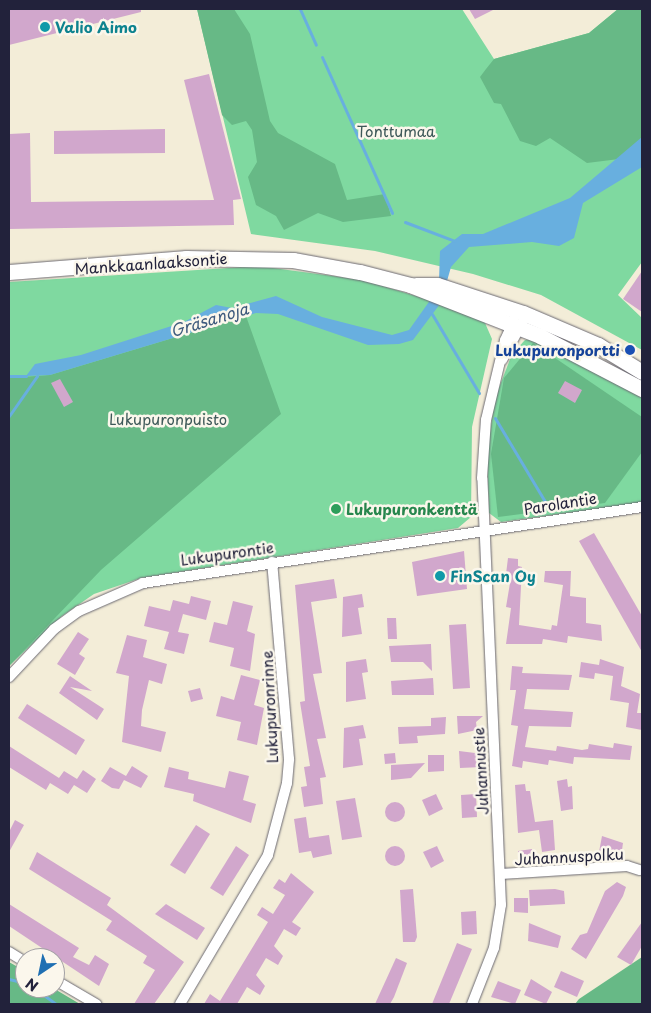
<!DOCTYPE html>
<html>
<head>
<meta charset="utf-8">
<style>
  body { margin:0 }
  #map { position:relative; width:651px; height:1013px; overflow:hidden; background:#f3edd8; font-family:"Playpen Sans",sans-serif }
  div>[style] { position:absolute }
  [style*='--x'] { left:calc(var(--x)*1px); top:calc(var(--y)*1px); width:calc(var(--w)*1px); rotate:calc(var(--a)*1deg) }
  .green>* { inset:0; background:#7fd9a0 }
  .forest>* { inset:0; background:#67b986 }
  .water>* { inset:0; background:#68afdf }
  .stream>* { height:3px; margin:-1.5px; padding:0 1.5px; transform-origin:1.5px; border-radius:1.5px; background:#68afdf }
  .building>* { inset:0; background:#d1a7cc }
  .round { border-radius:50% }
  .roads { filter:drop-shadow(0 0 1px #6b6972) drop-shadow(0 0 1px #6b6972) }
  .minor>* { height:10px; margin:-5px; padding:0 5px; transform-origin:5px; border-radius:5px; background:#fff }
  .primary>* { height:15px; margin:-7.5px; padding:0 7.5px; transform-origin:7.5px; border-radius:7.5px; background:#fff }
  .dots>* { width:14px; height:14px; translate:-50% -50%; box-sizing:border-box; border:2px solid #fbf7ec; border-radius:50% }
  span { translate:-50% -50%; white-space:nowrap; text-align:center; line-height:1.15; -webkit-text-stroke:5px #fbf7ec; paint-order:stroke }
  .culture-label { font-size:15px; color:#0d838f; font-weight:700 }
  .left { translate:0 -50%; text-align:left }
  .park-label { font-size:15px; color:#3e5959 }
  .street-label { font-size:15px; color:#22223b }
  .transit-label { font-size:15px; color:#164399; font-weight:700 }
  .right { translate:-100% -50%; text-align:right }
  .leisure-label { font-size:15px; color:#27864d; font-weight:700 }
  .water-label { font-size:16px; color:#3e5a7d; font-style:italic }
  .frame { position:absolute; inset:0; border:10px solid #22223b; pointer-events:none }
  .north { position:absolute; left:15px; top:948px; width:50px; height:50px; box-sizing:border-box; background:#fbf7ec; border:1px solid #a4a2a5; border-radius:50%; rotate:214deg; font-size:14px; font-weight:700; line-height:20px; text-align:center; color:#22223b }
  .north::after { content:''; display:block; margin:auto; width:18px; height:22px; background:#1f6fb2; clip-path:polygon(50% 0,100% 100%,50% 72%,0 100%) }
</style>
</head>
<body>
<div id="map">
  <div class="green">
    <i style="clip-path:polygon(197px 9px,462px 9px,494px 59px,589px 33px,618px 9px,642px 9px,642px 262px,618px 295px,642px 318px,642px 350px,541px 295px,473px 274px,375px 251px,251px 234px)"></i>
    <i style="clip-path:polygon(258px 266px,363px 280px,482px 316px,492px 339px,472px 427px,471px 517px,458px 528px,141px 578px,94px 594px,62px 616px,9px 666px,9px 282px)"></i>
    <i style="clip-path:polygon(534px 339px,642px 396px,642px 503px,501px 522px,489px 513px,487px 454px,495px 398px,512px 354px,525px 340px)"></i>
  </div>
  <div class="forest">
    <i style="clip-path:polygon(197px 9px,234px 9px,250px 34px,270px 121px,278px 133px,335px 164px,347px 200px,385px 194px,391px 216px,343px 222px,318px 213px,284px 230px,276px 216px,256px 205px,248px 177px,257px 162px,252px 130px,246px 121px,232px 125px,222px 115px)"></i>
    <i style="clip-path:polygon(618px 9px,642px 9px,642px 138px,619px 159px,587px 163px,550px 138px,536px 146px,520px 141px,501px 104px,494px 103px,480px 77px,486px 69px,494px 59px,589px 33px)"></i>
    <i style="clip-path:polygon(246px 316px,281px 414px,101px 570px,9px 666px,9px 378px,50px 375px)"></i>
    <i style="clip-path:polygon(533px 343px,642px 417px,642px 452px,605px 503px,498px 517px,491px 454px,504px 378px)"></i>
    <i style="clip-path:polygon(642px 957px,642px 1004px,575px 1004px,579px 999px)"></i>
    <i style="clip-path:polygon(9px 962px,25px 971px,25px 988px,53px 988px,80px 1004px,9px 1004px)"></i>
  </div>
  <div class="water">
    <i style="clip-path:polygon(642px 137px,642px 167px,583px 203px,574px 238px,559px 246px,532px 242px,469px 247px,451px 267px,447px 281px,439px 281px,440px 251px,462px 234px,483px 234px,570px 198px)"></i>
    <i style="clip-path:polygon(276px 296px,322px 317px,392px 335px,409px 330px,431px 299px,440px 304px,413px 340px,399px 344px,368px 345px,278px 314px,256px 313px,50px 375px,26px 376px,35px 364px,81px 355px,184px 322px,216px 305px,232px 308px)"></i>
  </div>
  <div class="stream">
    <i style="--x:300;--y:9;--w:39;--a:66"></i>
    <i style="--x:322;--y:57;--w:171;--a:65.8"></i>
    <i style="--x:405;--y:222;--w:53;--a:20.8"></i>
    <i style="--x:432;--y:314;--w:92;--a:59.3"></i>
    <i style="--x:9;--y:376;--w:17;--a:0"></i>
    <i style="--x:9;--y:416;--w:49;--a:-55"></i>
    <i style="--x:495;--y:418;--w:107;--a:59.1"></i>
    <i style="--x:9;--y:979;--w:16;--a:14"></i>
    <i style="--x:34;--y:988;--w:27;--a:36"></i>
  </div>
  <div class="building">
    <i style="clip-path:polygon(9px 9px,141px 9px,141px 12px,9px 45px)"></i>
    <i style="clip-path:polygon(469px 9px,495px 9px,475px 19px)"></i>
    <i style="clip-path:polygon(209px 74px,241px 199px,233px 200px,234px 225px,9px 229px,9px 134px,30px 133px,31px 202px,214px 200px,184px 80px)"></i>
    <i style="clip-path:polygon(165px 129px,165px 153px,54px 154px,54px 131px)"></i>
    <i style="clip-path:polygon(642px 271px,642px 312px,623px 299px)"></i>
    <i style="clip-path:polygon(60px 379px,73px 402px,64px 407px,51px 383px)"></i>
    <i style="clip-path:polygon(565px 381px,582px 390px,575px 403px,558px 393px)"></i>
    <i style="clip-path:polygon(594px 533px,642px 616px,642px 652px,579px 541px)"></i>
    <i style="clip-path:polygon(464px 551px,467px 589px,417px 596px,412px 562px)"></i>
    <i style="clip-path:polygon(508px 558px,518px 559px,518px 566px,522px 567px,519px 625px,551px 630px,552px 625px,557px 626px,563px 585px,544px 582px,545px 571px,571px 571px,570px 596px,586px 598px,586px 623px,601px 625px,602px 641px,568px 636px,567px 643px,543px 639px,542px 644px,506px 644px,511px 608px,506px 607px,510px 583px,505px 582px)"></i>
    <i style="clip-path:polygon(334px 579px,337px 598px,311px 602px,322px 673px,313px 674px,326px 738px,317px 739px,326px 777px,320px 778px,323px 804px,304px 807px,301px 787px,307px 786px,304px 767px,310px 766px,300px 702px,305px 701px,295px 585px)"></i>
    <i style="clip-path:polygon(362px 594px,364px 607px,358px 608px,362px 634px,342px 637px,343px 597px)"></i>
    <i style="clip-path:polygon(191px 596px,211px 601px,206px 620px,183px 614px,178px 632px,189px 634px,184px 654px,164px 649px,169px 632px,144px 626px,149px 606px,170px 611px,173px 600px,189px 604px)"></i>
    <i style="clip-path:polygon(233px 601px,253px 606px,247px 631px,255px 634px,250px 671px,230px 666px,234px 648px,209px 642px,214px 622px,227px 625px)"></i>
    <i style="clip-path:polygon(387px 618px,396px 618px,397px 639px,388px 639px)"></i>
    <i style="clip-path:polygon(466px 624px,470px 688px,453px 689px,449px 625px)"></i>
    <i style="clip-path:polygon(78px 632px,89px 639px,79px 654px,85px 658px,75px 675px,57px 664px)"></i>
    <i style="clip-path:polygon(127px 635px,147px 640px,143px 657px,167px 664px,162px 684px,149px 680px,142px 710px,141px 726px,166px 732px,161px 752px,122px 742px,129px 676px,116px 673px)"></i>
    <i style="clip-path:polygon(431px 644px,432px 671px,423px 662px,391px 662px,389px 646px)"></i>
    <i style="clip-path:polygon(366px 659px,368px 672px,362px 673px,366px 699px,346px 702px,346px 662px)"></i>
    <i style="clip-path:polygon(600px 659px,624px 667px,621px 686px,640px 694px,637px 713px,642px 713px,642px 730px,626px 727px,629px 703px,610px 700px,613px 676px,595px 673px,594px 679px,579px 677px,581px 662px,599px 665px)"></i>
    <i style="clip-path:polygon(512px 666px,523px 667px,522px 673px,572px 675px,569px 690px,527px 689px,524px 709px,573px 712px,571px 727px,529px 726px,525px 747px,556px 751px,557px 746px,582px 750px,588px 749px,589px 744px,613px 748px,614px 743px,632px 746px,630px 760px,574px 757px,573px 764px,549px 760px,548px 765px,523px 761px,522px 768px,512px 766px,518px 726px,511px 725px,516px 690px,510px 690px)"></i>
    <i style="clip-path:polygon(241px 675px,260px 680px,254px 705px,264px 708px,257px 745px,237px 740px,241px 722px,216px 716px,221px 696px,234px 700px)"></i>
    <i style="clip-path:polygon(70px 676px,92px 691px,70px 687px,104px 709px,97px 720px,59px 693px)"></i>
    <i style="clip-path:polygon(433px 678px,434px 695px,392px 695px,391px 681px)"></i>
    <i style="clip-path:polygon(200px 688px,203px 699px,191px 702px,188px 691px)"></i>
    <i style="clip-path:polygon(27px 704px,85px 740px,76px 755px,18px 718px)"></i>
    <i style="clip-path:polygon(457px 716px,483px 716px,476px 722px,477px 730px,458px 734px)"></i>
    <i style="clip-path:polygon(446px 717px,445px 734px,417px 736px,418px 743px,399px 744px,398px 727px,431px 726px,431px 718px)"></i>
    <i style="clip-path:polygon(363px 725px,366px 738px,359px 739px,363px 765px,343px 768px,344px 728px)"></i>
    <i style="clip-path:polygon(9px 746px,59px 778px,64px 771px,77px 779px,83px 770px,96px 779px,87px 793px,74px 785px,68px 794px,50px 783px,46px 790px,9px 767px)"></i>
    <i style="clip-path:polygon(459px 751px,475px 753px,482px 767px,460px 768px)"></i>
    <i style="clip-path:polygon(395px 753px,396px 763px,385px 764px,384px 754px)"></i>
    <i style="clip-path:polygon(428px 755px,444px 755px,444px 771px,428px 772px)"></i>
    <i style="clip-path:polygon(425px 763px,411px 778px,391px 780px,391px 765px)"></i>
    <i style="clip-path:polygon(132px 766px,148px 776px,141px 788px,124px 780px,119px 789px,112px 788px,101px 781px,110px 767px,126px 776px)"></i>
    <i style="clip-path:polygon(169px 767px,189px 772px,188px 779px,225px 788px,229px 771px,249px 776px,243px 800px,256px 804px,251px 823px,193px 801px,194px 794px,164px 787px)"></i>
    <i style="clip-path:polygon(567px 779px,568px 787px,572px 786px,573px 809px,561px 811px,557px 781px)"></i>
    <i style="clip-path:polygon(525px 784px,526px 791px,530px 791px,535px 822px,553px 820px,555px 850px,542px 852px,539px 830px,518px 833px,515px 785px)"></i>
    <i style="clip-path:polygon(436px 794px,443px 809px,429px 816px,422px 800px)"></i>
    <i style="clip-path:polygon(476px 794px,477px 817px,462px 818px,461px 795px)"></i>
    <i style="clip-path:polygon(355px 798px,362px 837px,342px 840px,336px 801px)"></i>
    <i class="round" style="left:385px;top:802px;width:20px;height:20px"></i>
    <i style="clip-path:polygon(306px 817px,309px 838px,329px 835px,332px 854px,313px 858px,311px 851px,299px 853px,294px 819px)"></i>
    <i style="clip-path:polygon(15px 820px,24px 825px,9px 852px,9px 832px)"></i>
    <i style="clip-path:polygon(196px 825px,210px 834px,185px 874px,170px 865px)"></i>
    <i style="clip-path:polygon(602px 836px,623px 843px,621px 857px,599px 852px)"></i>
    <i style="clip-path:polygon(236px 846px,249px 855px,223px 896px,210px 888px)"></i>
    <i style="clip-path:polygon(437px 846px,444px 861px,431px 868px,423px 852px)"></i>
    <i class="round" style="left:385px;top:846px;width:20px;height:20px"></i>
    <i style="clip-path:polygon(532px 849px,533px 858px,519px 860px,518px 851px)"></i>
    <i style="clip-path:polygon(37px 852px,111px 898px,107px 905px,184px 962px,154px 1004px,134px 1004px,155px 970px,143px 963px,147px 956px,106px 930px,112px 921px,29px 869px)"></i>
    <i style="clip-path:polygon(291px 873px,314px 892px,292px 922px,301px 928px,296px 936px,284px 929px,274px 946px,283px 956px,278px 965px,266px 958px,256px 975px,265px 986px,260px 995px,247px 987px,237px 1004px,204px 1004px,210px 994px,220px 1001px,268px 922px,257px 915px,262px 907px,273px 914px,285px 895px,273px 888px,279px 879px,285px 883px)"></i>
    <i style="clip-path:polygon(617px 882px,626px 887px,623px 896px,586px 959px,571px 949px,580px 935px,587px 933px,605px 891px)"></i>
    <i style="clip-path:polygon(413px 889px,417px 937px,415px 942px,403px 942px,400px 890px)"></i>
    <i style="clip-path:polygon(555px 889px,564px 891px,565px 904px,530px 906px,529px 890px)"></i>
    <i style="clip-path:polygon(514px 898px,528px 898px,528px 913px,514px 912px)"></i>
    <i style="clip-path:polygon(9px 904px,79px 948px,73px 957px,89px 965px,95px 955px,109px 964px,99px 986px,9px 926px)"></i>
    <i style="clip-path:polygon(166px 904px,205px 928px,197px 940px,155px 914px)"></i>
    <i style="clip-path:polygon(476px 911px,477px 934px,462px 935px,461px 912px)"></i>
    <i style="clip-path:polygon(642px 922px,642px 946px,631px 965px,617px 957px)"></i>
    <i style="clip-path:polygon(529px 923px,561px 936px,558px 948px,528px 941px)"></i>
    <i style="clip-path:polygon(457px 943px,472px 949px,449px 1004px,432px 1004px)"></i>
    <i style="clip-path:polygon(396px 958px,407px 963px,394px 997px,390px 1004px,375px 1004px)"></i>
    <i style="clip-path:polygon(561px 971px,584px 981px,577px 997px,554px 987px)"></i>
    <i style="clip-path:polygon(531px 979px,552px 992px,546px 1004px,524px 995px)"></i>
    <i style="clip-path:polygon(498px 981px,521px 990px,515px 1004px,491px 997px)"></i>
  </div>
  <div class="roads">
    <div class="minor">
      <i style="--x:502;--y:360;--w:42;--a:-61.6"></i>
      <i style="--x:9;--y:677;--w:66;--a:-46.8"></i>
      <i style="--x:54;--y:629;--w:31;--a:-36"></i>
      <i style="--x:79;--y:611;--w:70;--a:-23.6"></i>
      <i style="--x:143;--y:583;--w:505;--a:-8.66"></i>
      <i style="--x:501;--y:874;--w:126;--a:-3.6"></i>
      <i style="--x:627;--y:866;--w:13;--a:18"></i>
      <i style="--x:9;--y:952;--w:19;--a:32"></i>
      <i style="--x:55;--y:980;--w:48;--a:30.3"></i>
      <i style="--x:180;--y:1004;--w:173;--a:-59.4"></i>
      <i style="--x:268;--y:855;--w:74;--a:-75.2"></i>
      <i style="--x:287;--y:783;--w:24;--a:-85"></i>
      <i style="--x:289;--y:759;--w:198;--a:-94.9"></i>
      <i style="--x:472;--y:1004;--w:60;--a:-68.6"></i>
      <i style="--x:494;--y:948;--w:44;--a:-80.8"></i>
      <i style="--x:501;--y:905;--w:427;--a:-92.5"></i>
      <i style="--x:482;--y:478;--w:58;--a:-86.1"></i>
      <i style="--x:486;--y:420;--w:82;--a:-76.6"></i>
      <i style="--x:505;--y:340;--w:21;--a:-65"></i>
    </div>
    <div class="primary">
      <i style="--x:9;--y:272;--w:178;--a:-4.5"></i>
      <i style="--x:186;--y:258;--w:107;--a:1.1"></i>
      <i style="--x:293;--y:260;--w:68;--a:10.2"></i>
      <i style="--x:360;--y:272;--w:52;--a:14.6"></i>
      <i style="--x:410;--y:285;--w:140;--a:21.4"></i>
      <i style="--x:540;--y:336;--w:115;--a:27.5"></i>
      <i style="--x:416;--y:285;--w:21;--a:0"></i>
      <i style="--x:437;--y:285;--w:90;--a:18"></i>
      <i style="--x:523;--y:313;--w:82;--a:23.1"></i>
      <i style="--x:598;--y:345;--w:52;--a:31.5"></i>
    </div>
  </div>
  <div class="dots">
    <i style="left:45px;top:27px;background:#0f9aa8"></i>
    <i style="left:630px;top:350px;background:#1a4fb4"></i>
    <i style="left:336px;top:509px;background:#2e9e5b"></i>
    <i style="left:440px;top:576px;background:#0f9aa8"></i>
  </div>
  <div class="culture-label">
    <span class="left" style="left:55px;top:27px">Valio Aimo</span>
    <span class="left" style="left:450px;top:576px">FinScan Oy</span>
  </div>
  <div class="park-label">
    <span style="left:396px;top:131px">Tonttumaa</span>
    <span style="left:168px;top:419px">Lukupuronpuisto</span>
  </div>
  <div class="street-label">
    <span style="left:151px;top:263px;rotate:-4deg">Mankkaanlaaksontie</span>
    <span style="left:560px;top:503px;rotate:-9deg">Parolantie</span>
    <span style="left:227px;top:553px;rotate:-8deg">Lukupurontie</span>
    <span style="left:269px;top:707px;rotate:-93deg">Lukupuronrinne</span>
    <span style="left:480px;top:771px;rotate:-93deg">Juhannustie</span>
    <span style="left:569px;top:856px;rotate:-3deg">Juhannuspolku</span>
  </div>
  <div class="transit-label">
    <span class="right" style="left:620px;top:350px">Lukupuronportti</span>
  </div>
  <div class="leisure-label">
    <span class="left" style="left:346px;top:509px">Lukupuronkenttä</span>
  </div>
  <div class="water-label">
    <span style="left:209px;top:319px;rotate:-17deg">Gräsanoja</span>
  </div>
  <div class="frame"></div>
  <div class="north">N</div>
</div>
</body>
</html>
